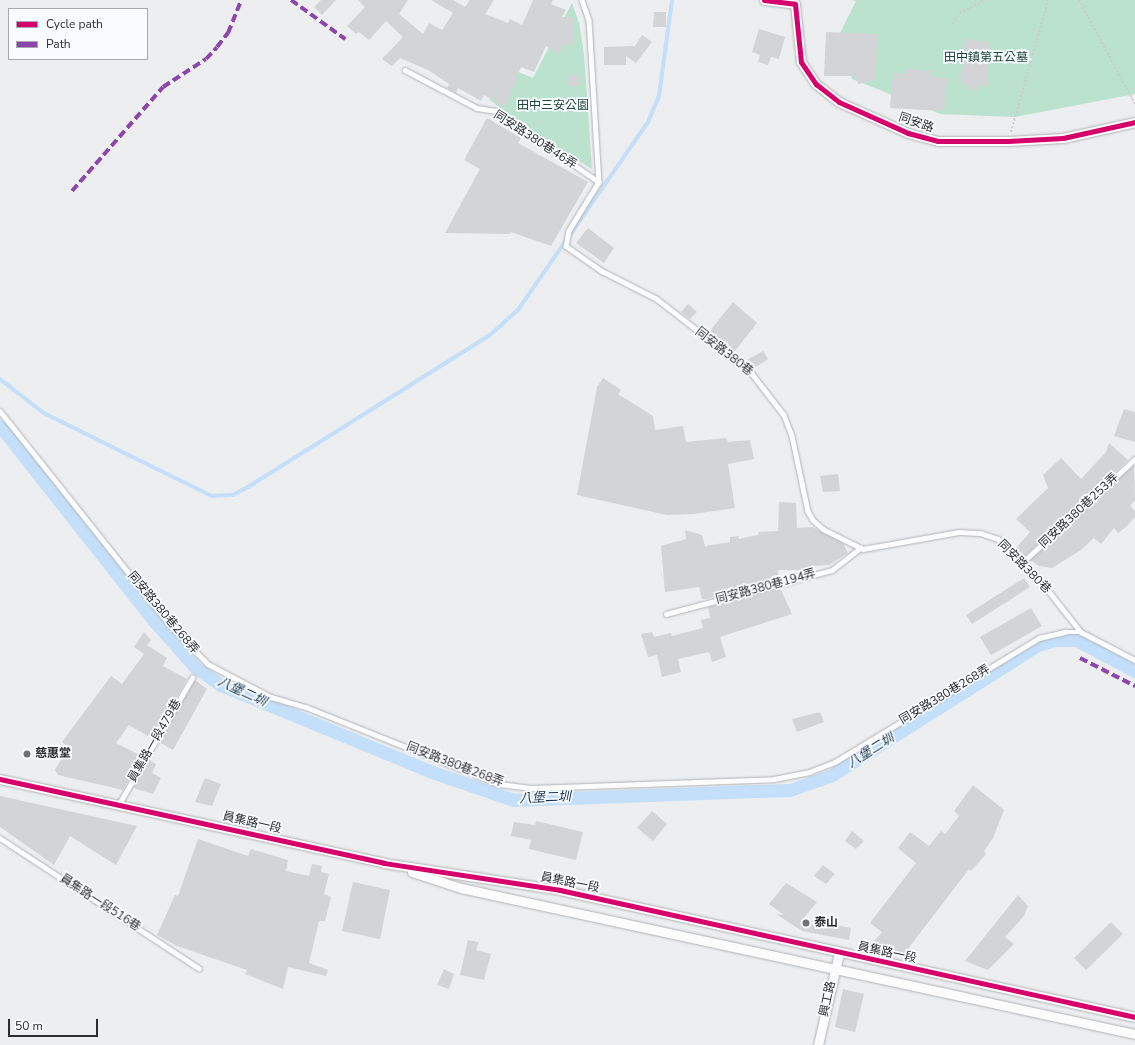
<!DOCTYPE html>
<html>
<head>
<meta charset="utf-8">
<style>
  body { margin:0 }
  #map { position:relative; width:1135px; height:1045px; overflow:hidden; background:#eceef0; font-family:"Nunito Sans","Noto Sans TC",sans-serif }
  div>[style] { position:absolute }
  [style*='--x'] { left:calc(var(--x)*1px); top:calc(var(--y)*1px); width:calc(var(--w)*1px); rotate:calc(var(--a)*1deg) }
  .green>* { inset:0; background:#bae2ce }
  .stream>* { height:3.5px; margin:-1.75px; padding:0 1.75px; transform-origin:1.75px; border-radius:1.75px; background:#c3dffa }
  .canal>* { height:13px; margin:-6.5px; padding:0 6.5px; transform-origin:6.5px; border-radius:6.5px; background:#c3dffa }
  .building>* { inset:0; background:#d3d4d6 }
  .round { border-radius:50% }
  .path>* { height:2px; margin-top:-1px; transform-origin:0; background:repeating-linear-gradient(90deg,#ccc 0 2px,transparent 0 4px) }
  .roads { filter:drop-shadow(0 0 1px #b1b2b4) drop-shadow(0 0 1px #b1b2b4) }
  .lane>* { height:4.5px; margin:-2.25px; padding:0 2.25px; transform-origin:2.25px; border-radius:2.25px; background:#fcfcfd }
  .street>* { height:9px; margin:-4.5px; padding:0 4.5px; transform-origin:4.5px; border-radius:4.5px; background:#fcfcfd }
  .quiet>* { height:4px; margin-top:-2px; transform-origin:0; background:repeating-linear-gradient(90deg,#8e44ad 0 8px,transparent 0 12px) }
  .cycleway>* { height:5px; margin:-2.5px; padding:0 2.5px; transform-origin:2.5px; border-radius:2.5px; background:#d6006c }
  .dots>* { width:11px; height:11px; translate:-50% -50%; box-sizing:border-box; border:2px solid #f8fbff; border-radius:50% }
  span { translate:-50% -50%; white-space:nowrap; text-align:center; line-height:1.15; -webkit-text-stroke:3.5px #f8fbff; paint-order:stroke }
  .park-label { font-size:12px; color:#1f4633 }
  .street-label { font-size:12px; color:#2c2d2f }
  .poi-label { font-size:12px; color:#2c2d2f; font-weight:700 }
  .left { translate:0 -50%; text-align:left }
  .water-label { font-size:13px; color:#112d46; font-style:italic }
  .legend { position:absolute; left:8px; top:8px; width:140px; height:52px; box-sizing:border-box; background:#f8fbff; border:1px solid #a6a9ac; margin:0; padding:5px 7px; list-style:none; font-size:12px; color:#2c2d2f }
  .legend li { display:flex; align-items:center; gap:8px; height:20px }
  .legend b { width:20px; border:1px solid #a6a9ac }
  .scale { position:absolute; left:8px; top:1019px; width:90px; height:18px; box-sizing:border-box; border:2px solid #2c2d2f; border-top:0; padding-left:5px; font-size:12px; line-height:14px; white-space:nowrap; color:#2c2d2f; -webkit-text-stroke:3px #f8fbff; paint-order:stroke }
</style>
</head>
<body>
<div id="map">
  <div class="green">
    <i style="clip-path:polygon(852px 0,1135px 0,1135px 94px,1015px 117px,941px 114px,852px 79px,840px 33px,856px 1px)"></i>
    <i style="clip-path:polygon(572px 3px,579px 23px,584px 54px,592px 169px,530px 131px,490px 100px,506px 67px,533px 78px)"></i>
  </div>
  <div class="stream">
    <i style="--x:0;--y:379;--w:56;--a:37.7"></i>
    <i style="--x:44;--y:413;--w:187;--a:26.3"></i>
    <i style="--x:212;--y:496;--w:21;--a:-3"></i>
    <i style="--x:233;--y:495;--w:17;--a:-28"></i>
    <i style="--x:248;--y:487;--w:284;--a:-32.1"></i>
    <i style="--x:489;--y:336;--w:39;--a:-42"></i>
    <i style="--x:518;--y:310;--w:229;--a:-55.3"></i>
    <i style="--x:648;--y:122;--w:28;--a:-67"></i>
    <i style="--x:659;--y:96;--w:97;--a:-82.3"></i>
  </div>
  <div class="canal">
    <i style="--x:0;--y:426;--w:250;--a:51.7"></i>
    <i style="--x:155;--y:622;--w:60;--a:48.4"></i>
    <i style="--x:195;--y:667;--w:32;--a:35"></i>
    <i style="--x:221;--y:685;--w:228;--a:22.4"></i>
    <i style="--x:432;--y:772;--w:87;--a:18.9"></i>
    <i style="--x:514;--y:800;--w:276;--a:-2.1"></i>
    <i style="--x:790;--y:790;--w:45;--a:-19.7"></i>
    <i style="--x:832;--y:775;--w:244;--a:-32.3"></i>
    <i style="--x:1038;--y:645;--w:17;--a:-17"></i>
    <i style="--x:1054;--y:640;--w:22;--a:0"></i>
    <i style="--x:1076;--y:640;--w:67;--a:27.7"></i>
  </div>
  <div class="building">
    <i style="clip-path:polygon(321px 0,336px 0,322px 15px,314px 7px)"></i>
    <i style="clip-path:polygon(358px 0,408px 0,399px 14px,423px 34px,429px 23px,442px 30px,453px 13px,431px 0,453px 0,465px 7px,470px 0,494px 0,485px 14px,508px 23px,510px 19px,522px 25px,533px 0,553px 0,551px 4px,566px 10px,562px 17px,574px 17px,573px 45px,563px 45px,558px 54px,546px 46px,534px 72px,521px 67px,505px 107px,484px 95px,481px 101px,458px 88px,456px 93px,447px 88px,449px 84px,428px 70px,400px 58px,392px 66px,382px 59px,403px 37px,386px 21px,369px 40px,359px 32px,356px 34px,347px 26px,365px 7px)"></i>
    <i style="clip-path:polygon(654px 12px,666px 12px,666px 27px,653px 27px)"></i>
    <i style="clip-path:polygon(759px 29px,785px 37px,779px 59px,771px 57px,768px 65px,758px 62px,760px 55px,752px 52px)"></i>
    <i style="clip-path:polygon(826px 32px,878px 34px,875px 80px,858px 84px,857px 80px,852px 76px,824px 76px)"></i>
    <i style="clip-path:polygon(642px 35px,652px 42px,636px 63px,626px 56px,626px 65px,604px 65px,604px 47px,635px 46px)"></i>
    <i style="clip-path:polygon(965px 39px,990px 42px,987px 86px,978px 85px,977px 90px,968px 89px,968px 85px,961px 84px)"></i>
    <i style="clip-path:polygon(905px 69px,932px 71px,932px 76px,947px 78px,944px 111px,890px 108px,893px 74px,905px 74px)"></i>
    <i class="round" style="left:568px;top:75px;width:12px;height:12px"></i>
    <i style="clip-path:polygon(487px 118px,521px 138px,518px 143px,588px 182px,551px 246px,511px 232px,509px 234px,445px 233px,480px 169px,464px 160px)"></i>
    <i style="clip-path:polygon(588px 228px,614px 248px,604px 263px,576px 243px)"></i>
    <i style="clip-path:polygon(733px 302px,757px 323px,735px 351px,710px 331px)"></i>
    <i style="clip-path:polygon(688px 304px,697px 312px,690px 319px,681px 312px)"></i>
    <i style="clip-path:polygon(763px 351px,768px 359px,753px 369px,747px 360px)"></i>
    <i style="clip-path:polygon(603px 378px,621px 390px,618px 394px,653px 416px,655px 430px,683px 426px,686px 442px,726px 438px,728px 442px,750px 440px,754px 459px,728px 464px,735px 508px,694px 514px,667px 515px,577px 495px,597px 387px)"></i>
    <i style="clip-path:polygon(1124px 409px,1135px 412px,1135px 442px,1114px 436px)"></i>
    <i style="clip-path:polygon(1109px 443px,1128px 460px,1025px 556px,1016px 548px,1030px 532px,1016px 519px,1048px 488px,1043px 475px,1061px 458px,1081px 479px,1106px 452px)"></i>
    <i style="clip-path:polygon(1134px 465px,1135px 500px,1130px 506px,1135px 511px,1135px 517px,1127px 526px,1118px 533px,1114px 528px,1101px 544px,1094px 538px,1081px 550px,1052px 568px,1039px 566px,1030px 560px)"></i>
    <i style="clip-path:polygon(838px 474px,840px 491px,823px 492px,820px 476px)"></i>
    <i style="clip-path:polygon(779px 502px,796px 503px,797px 528px,812px 527px,843px 543px,848px 553px,829px 565px,812px 566px,813px 570px,778px 570px,779px 580px,706px 599px,702px 599px,699px 587px,665px 592px,661px 546px,686px 539px,685px 530px,702px 535px,705px 546px,730px 542px,730px 537px,738px 536px,739px 539px,758px 535px,759px 532px,778px 531px)"></i>
    <i style="clip-path:polygon(1024px 578px,1030px 587px,972px 624px,966px 615px)"></i>
    <i style="clip-path:polygon(780px 588px,792px 614px,720px 637px,726px 657px,712px 662px,709px 652px,678px 659px,681px 672px,662px 677px,657px 655px,648px 657px,641px 634px,652px 632px,654px 637px,671px 633px,672px 636px,703px 628px,701px 620px,710px 618px,708px 607px)"></i>
    <i style="clip-path:polygon(1031px 608px,1042px 626px,991px 655px,980px 637px)"></i>
    <i style="clip-path:polygon(144px 632px,151px 640px,147px 645px,167px 658px,163px 666px,187px 679px,153px 739px,129px 725px,116px 743px,142px 756px,123px 790px,58px 775px,55px 770px,68px 747px,62px 742px,111px 676px,122px 684px,144px 654px,134px 647px)"></i>
    <i style="clip-path:polygon(195px 680px,207px 689px,173px 750px,159px 742px)"></i>
    <i style="clip-path:polygon(820px 712px,824px 722px,797px 732px,792px 719px)"></i>
    <i style="clip-path:polygon(149px 760px,156px 764px,152px 773px,161px 778px,153px 794px,133px 788px)"></i>
    <i style="clip-path:polygon(205px 778px,221px 784px,212px 806px,195px 802px)"></i>
    <i style="clip-path:polygon(973px 785px,1004px 810px,993px 838px,984px 851px,986px 854px,971px 871px,969px 869px,904px 954px,871px 945px,882px 932px,870px 923px,916px 863px,898px 848px,910px 832px,929px 846px,941px 831px,945px 834px,959px 816px,954px 811px)"></i>
    <i style="clip-path:polygon(0 796px,82px 814px,137px 826px,116px 865px,70px 836px,54px 865px,0 827px)"></i>
    <i style="clip-path:polygon(652px 811px,667px 824px,653px 841px,637px 828px)"></i>
    <i style="clip-path:polygon(536px 821px,583px 832px,576px 860px,529px 849px,531px 840px,511px 836px,514px 822px,535px 825px)"></i>
    <i style="clip-path:polygon(852px 831px,864px 841px,856px 849px,845px 841px)"></i>
    <i style="clip-path:polygon(198px 839px,248px 856px,251px 849px,288px 860px,286px 871px,309px 876px,312px 864px,322px 866px,321px 872px,329px 874px,324px 894px,331px 897px,325px 921px,319px 921px,309px 963px,328px 970px,326px 976px,288px 967px,283px 989px,245px 974px,247px 970px,177px 946px,157px 935px,175px 895px,178px 896px)"></i>
    <i style="clip-path:polygon(823px 865px,835px 874px,826px 884px,814px 876px)"></i>
    <i style="clip-path:polygon(353px 882px,390px 890px,380px 939px,342px 931px)"></i>
    <i style="clip-path:polygon(786px 883px,817px 902px,803px 919px,851px 928px,849px 940px,802px 931px,776px 914px,784px 915px,769px 904px)"></i>
    <i style="clip-path:polygon(1018px 895px,1028px 906px,1024px 916px,1005px 937px,1014px 944px,988px 970px,965px 961px)"></i>
    <i style="clip-path:polygon(1111px 922px,1123px 934px,1086px 970px,1074px 958px)"></i>
    <i style="clip-path:polygon(468px 940px,479px 942px,476px 950px,491px 954px,484px 980px,460px 975px)"></i>
    <i style="clip-path:polygon(444px 969px,454px 974px,449px 989px,437px 985px)"></i>
    <i style="clip-path:polygon(843px 989px,864px 994px,855px 1032px,835px 1027px)"></i>
  </div>
  <div class="path">
    <i style="--x:1079;--y:0;--w:118;--a:61.7"></i>
    <i style="--x:953;--y:24;--w:13;--a:-58"></i>
    <i style="--x:960;--y:13;--w:29;--a:-27"></i>
    <i style="--x:1011;--y:132;--w:137;--a:-74.3"></i>
  </div>
  <div class="roads">
    <div class="lane">
      <i style="--x:582;--y:0;--w:21;--a:71"></i>
      <i style="--x:589;--y:20;--w:162;--a:86.5"></i>
      <i style="--x:599;--y:182;--w:57;--a:121.5"></i>
      <i style="--x:569;--y:231;--w:15;--a:101"></i>
      <i style="--x:566;--y:246;--w:44;--a:34.8"></i>
      <i style="--x:602;--y:271;--w:62;--a:27"></i>
      <i style="--x:657;--y:299;--w:118;--a:37.7"></i>
      <i style="--x:750;--y:371;--w:56;--a:52.3"></i>
      <i style="--x:784;--y:415;--w:22;--a:69"></i>
      <i style="--x:792;--y:436;--w:77;--a:78"></i>
      <i style="--x:808;--y:511;--w:10;--a:61"></i>
      <i style="--x:813;--y:520;--w:13;--a:42"></i>
      <i style="--x:823;--y:529;--w:45;--a:26.6"></i>
      <i style="--x:863;--y:549;--w:97;--a:-10"></i>
      <i style="--x:959;--y:532;--w:21;--a:3"></i>
      <i style="--x:980;--y:533;--w:19;--a:18"></i>
      <i style="--x:998;--y:539;--w:65;--a:45"></i>
      <i style="--x:1044;--y:585;--w:60;--a:51.8"></i>
      <i style="--x:1081;--y:632;--w:61;--a:27.4"></i>
      <i style="--x:405;--y:70;--w:81;--a:27.8"></i>
      <i style="--x:477;--y:108;--w:19;--a:9"></i>
      <i style="--x:496;--y:111;--w:125;--a:34.6"></i>
      <i style="--x:0;--y:411;--w:276;--a:51.5"></i>
      <i style="--x:172;--y:627;--w:52;--a:45.8"></i>
      <i style="--x:208;--y:664;--w:71;--a:27.6"></i>
      <i style="--x:271;--y:697;--w:36;--a:16"></i>
      <i style="--x:306;--y:707;--w:208;--a:21.8"></i>
      <i style="--x:499;--y:784;--w:34;--a:7"></i>
      <i style="--x:533;--y:788;--w:241;--a:-2.1"></i>
      <i style="--x:774;--y:779;--w:36;--a:-11"></i>
      <i style="--x:809;--y:772;--w:28;--a:-21"></i>
      <i style="--x:835;--y:762;--w:239;--a:-31.3"></i>
      <i style="--x:1039;--y:638;--w:27;--a:-13"></i>
      <i style="--x:1065;--y:632;--w:16;--a:0"></i>
      <i style="--x:1023;--y:562;--w:152;--a:-42.6"></i>
      <i style="--x:666;--y:614;--w:172;--a:-14.8"></i>
      <i style="--x:832;--y:570;--w:36;--a:-38"></i>
      <i style="--x:119;--y:804;--w:146;--a:-59.9"></i>
      <i style="--x:0;--y:838;--w:238;--a:33.2"></i>
    </div>
    <div class="street">
      <i style="--x:764;--y:0;--w:31;--a:7"></i>
      <i style="--x:795;--y:4;--w:58;--a:84.1"></i>
      <i style="--x:801;--y:62;--w:27;--a:56"></i>
      <i style="--x:816;--y:84;--w:29;--a:38"></i>
      <i style="--x:839;--y:102;--w:76;--a:24.2"></i>
      <i style="--x:908;--y:133;--w:31;--a:15"></i>
      <i style="--x:938;--y:141;--w:70;--a:0"></i>
      <i style="--x:1008;--y:141;--w:55;--a:-3.1"></i>
      <i style="--x:1063;--y:138;--w:74;--a:-12.5"></i>
      <i style="--x:0;--y:779;--w:393;--a:12.3"></i>
      <i style="--x:384;--y:863;--w:178;--a:8.7"></i>
      <i style="--x:560;--y:890;--w:589;--a:12.45"></i>
      <i style="--x:412;--y:872;--w:52;--a:18.1"></i>
      <i style="--x:461;--y:888;--w:690;--a:12.22"></i>
      <i style="--x:818;--y:1045;--w:94;--a:-77.1"></i>
    </div>
  </div>
  <div class="quiet">
    <i style="--x:291;--y:0;--w:67;--a:35.8"></i>
    <i style="--x:72;--y:191;--w:138;--a:-48.8"></i>
    <i style="--x:163;--y:87;--w:51;--a:-33.1"></i>
    <i style="--x:206;--y:59;--w:16;--a:-47"></i>
    <i style="--x:217;--y:47;--w:18;--a:-52"></i>
    <i style="--x:228;--y:33;--w:35;--a:-68"></i>
    <i style="--x:1080;--y:658;--w:62;--a:27"></i>
  </div>
  <div class="cycleway">
    <i style="--x:764;--y:0;--w:31;--a:7"></i>
    <i style="--x:795;--y:4;--w:58;--a:84.1"></i>
    <i style="--x:801;--y:62;--w:27;--a:56"></i>
    <i style="--x:816;--y:84;--w:29;--a:38"></i>
    <i style="--x:839;--y:102;--w:76;--a:24.2"></i>
    <i style="--x:908;--y:133;--w:31;--a:15"></i>
    <i style="--x:938;--y:141;--w:70;--a:0"></i>
    <i style="--x:1008;--y:141;--w:55;--a:-3.1"></i>
    <i style="--x:1063;--y:138;--w:74;--a:-12.5"></i>
    <i style="--x:0;--y:779;--w:393;--a:12.3"></i>
    <i style="--x:384;--y:863;--w:178;--a:8.7"></i>
    <i style="--x:560;--y:890;--w:589;--a:12.45"></i>
  </div>
  <div class="dots">
    <i style="left:27px;top:754px;background:#6f7173"></i>
    <i style="left:806px;top:923px;background:#6f7173"></i>
  </div>
  <div class="park-label">
    <span style="left:986px;top:58px">田中鎮第五公墓</span>
    <span style="left:553px;top:106px">田中三安公園</span>
  </div>
  <div class="street-label">
    <span style="left:916px;top:123px;rotate:19deg">同安路</span>
    <span style="left:535px;top:140px;rotate:33deg">同安路380巷46弄</span>
    <span style="left:724px;top:352px;rotate:38deg">同安路380巷</span>
    <span style="left:1079px;top:511px;rotate:-43deg">同安路380巷253弄</span>
    <span style="left:1024px;top:567px;rotate:45deg">同安路380巷</span>
    <span style="left:766px;top:587px;rotate:-15deg">同安路380巷194弄</span>
    <span style="left:163px;top:613px;rotate:50deg">同安路380巷268弄</span>
    <span style="left:945px;top:695px;rotate:-31deg">同安路380巷268弄</span>
    <span style="left:155px;top:741px;rotate:-60deg">員集路一段479巷</span>
    <span style="left:455px;top:765px;rotate:21deg">同安路380巷268弄</span>
    <span style="left:252px;top:823px;rotate:13deg">員集路一段</span>
    <span style="left:570px;top:883px;rotate:11deg">員集路一段</span>
    <span style="left:100px;top:903px;rotate:33deg">員集路一段516巷</span>
    <span style="left:887px;top:953px;rotate:12deg">員集路一段</span>
    <span style="left:828px;top:999px;rotate:-78deg">興工路</span>
  </div>
  <div class="poi-label">
    <span class="left" style="left:35px;top:754px">慈惠堂</span>
    <span class="left" style="left:814px;top:923px">泰山</span>
  </div>
  <div class="water-label">
    <span style="left:242px;top:692px;rotate:25deg">八堡二圳</span>
    <span style="left:871px;top:751px;rotate:-32deg">八堡二圳</span>
    <span style="left:545px;top:798px;rotate:-2deg">八堡二圳</span>
  </div>
  <ul class="legend">
  <li><b style="height:5px;background:#d6006c"></b>Cycle path</li>
  <li><b style="height:5px;background:#8e44ad"></b>Path</li>
  </ul>
  <div class="scale">50 m</div>
</div>
</body>
</html>
